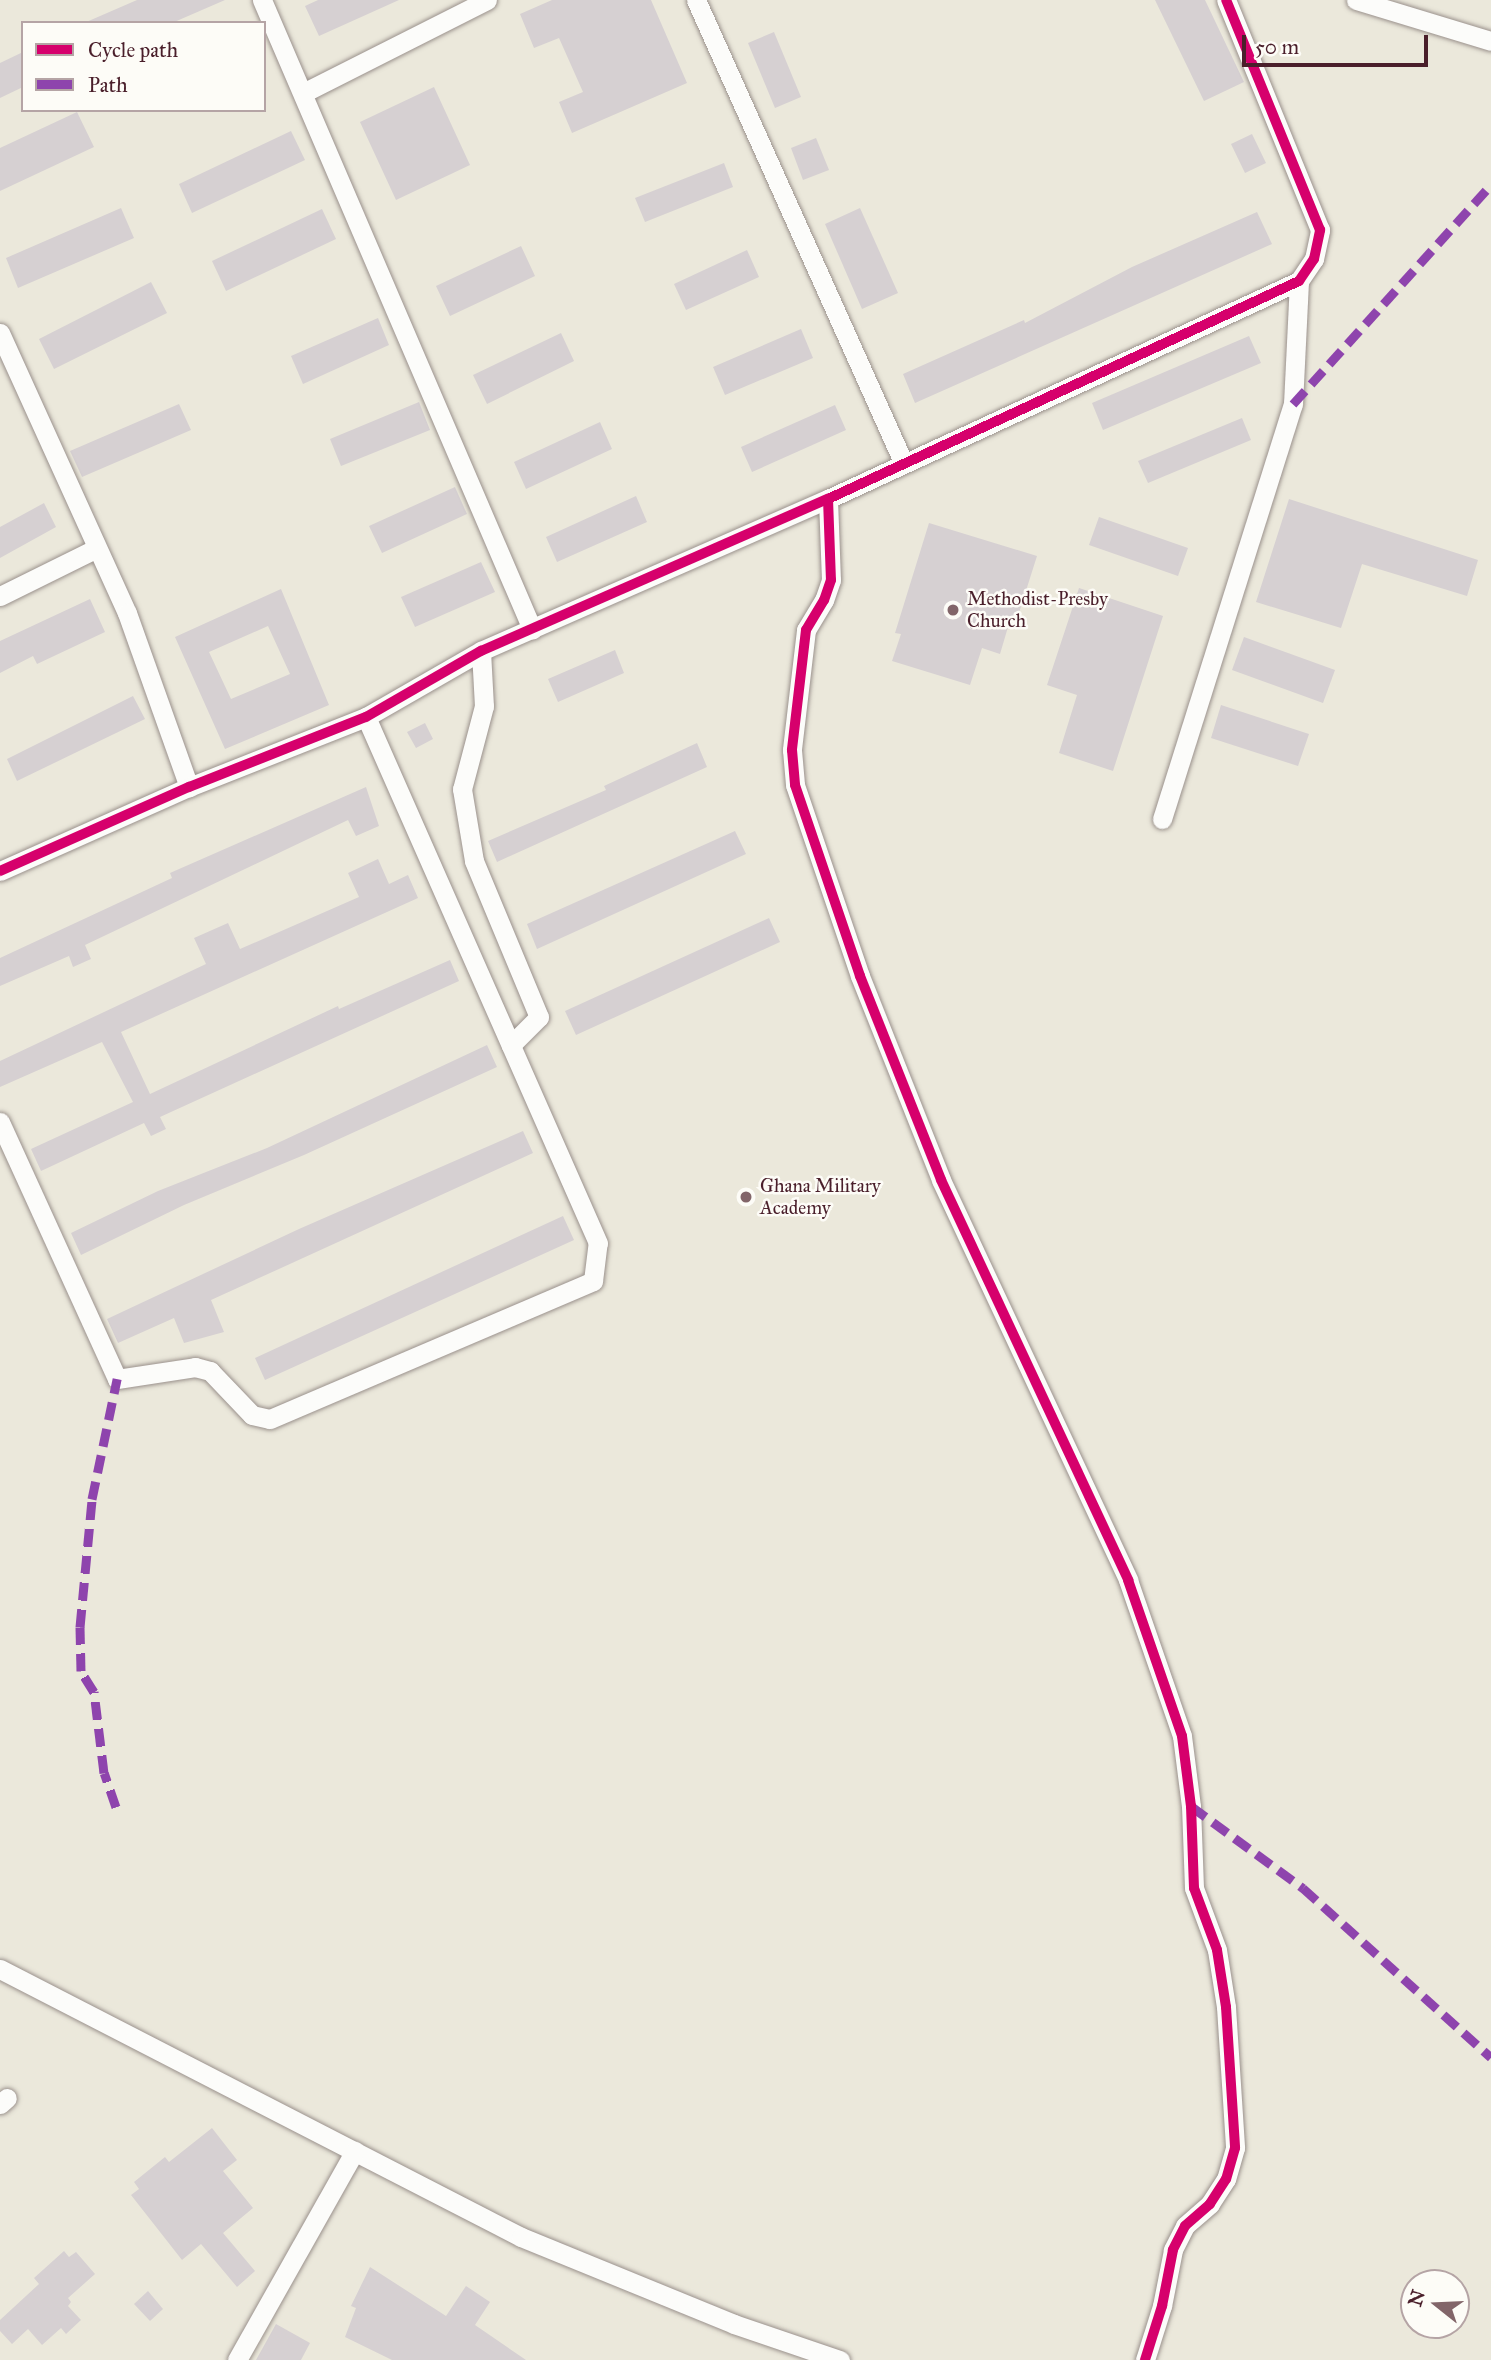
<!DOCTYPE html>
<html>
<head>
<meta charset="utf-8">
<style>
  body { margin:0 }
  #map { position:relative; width:1491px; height:2360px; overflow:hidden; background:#ebe8db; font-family:"IM FELL Great Primer",serif }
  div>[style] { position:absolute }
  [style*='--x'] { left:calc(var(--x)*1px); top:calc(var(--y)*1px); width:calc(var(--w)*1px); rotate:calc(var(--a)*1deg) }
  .building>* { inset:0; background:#d6d0d2 }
  .roads { filter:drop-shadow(0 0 2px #9a918c) drop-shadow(0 0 2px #9a918c) }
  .minor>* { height:19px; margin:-9.5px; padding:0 9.5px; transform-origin:9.5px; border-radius:9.5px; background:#fcfcfa }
  .quiet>* { height:9px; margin-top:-4.5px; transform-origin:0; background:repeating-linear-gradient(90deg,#8e44ad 0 18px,transparent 0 27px) }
  .cycleway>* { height:10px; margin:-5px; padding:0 5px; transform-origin:5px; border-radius:5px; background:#d6006c }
  .dots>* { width:19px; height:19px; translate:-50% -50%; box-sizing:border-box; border:4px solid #fdfcf7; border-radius:50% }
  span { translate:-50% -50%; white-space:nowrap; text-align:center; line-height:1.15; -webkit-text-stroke:5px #fdfcf7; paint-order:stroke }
  .poi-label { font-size:19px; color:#4a1f2b }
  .left { translate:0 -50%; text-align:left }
  .legend { position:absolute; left:21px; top:21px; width:245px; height:91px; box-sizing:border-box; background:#fdfcf7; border:2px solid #b5a4a5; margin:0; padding:9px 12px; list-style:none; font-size:21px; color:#4a1f2b }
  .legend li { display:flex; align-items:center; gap:14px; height:35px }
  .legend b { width:35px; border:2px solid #b5a4a5 }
  .north { position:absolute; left:1400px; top:2269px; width:70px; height:70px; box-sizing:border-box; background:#fdfcf7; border:2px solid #b5a4a5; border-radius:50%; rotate:288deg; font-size:19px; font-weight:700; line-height:28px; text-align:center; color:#4a1f2b }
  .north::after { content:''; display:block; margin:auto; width:24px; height:32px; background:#826569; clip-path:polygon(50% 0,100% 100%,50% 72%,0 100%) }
  .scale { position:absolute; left:1242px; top:35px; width:186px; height:32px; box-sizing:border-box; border:4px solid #4a1f2b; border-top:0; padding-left:9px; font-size:21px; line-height:24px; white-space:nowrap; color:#4a1f2b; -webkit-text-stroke:5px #fdfcf7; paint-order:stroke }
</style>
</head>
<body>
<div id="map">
  <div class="building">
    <i style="clip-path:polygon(137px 0,225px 0,172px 23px,84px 23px)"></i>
    <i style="clip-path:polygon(318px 0,399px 0,319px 36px,305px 6px)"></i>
    <i style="clip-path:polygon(552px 0,651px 0,687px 83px,572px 133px,559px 102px,583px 92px,559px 38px,534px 48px,520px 14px)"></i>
    <i style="clip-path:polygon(1155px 0,1205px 0,1244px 82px,1204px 101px)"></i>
    <i style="clip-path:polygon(774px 32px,801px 97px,775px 108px,748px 43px)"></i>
    <i style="clip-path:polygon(23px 52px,23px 87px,0 98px,0 63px)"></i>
    <i style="clip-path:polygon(434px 87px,470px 165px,396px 200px,360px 122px)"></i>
    <i style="clip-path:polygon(77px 112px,94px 147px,0 191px,0 148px)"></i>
    <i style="clip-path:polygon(291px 131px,305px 160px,192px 213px,179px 184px)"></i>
    <i style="clip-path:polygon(1252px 134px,1266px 163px,1245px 173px,1231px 144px)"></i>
    <i style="clip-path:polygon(816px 138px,829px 170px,803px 180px,791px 148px)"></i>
    <i style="clip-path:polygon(724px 163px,733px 187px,645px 222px,635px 198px)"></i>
    <i style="clip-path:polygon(121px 208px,134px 238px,18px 288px,6px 258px)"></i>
    <i style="clip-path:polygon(860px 208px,898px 293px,862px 309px,825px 224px)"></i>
    <i style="clip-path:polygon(322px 209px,336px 239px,226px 291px,212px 261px)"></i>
    <i style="clip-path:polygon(1257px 212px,1272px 244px,915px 403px,903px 374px,1024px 320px,1025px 323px,1132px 267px)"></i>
    <i style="clip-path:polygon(521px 246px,535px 276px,450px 316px,436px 286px)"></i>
    <i style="clip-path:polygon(747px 250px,759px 277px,686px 310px,674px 284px)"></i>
    <i style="clip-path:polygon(151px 282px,167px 313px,54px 369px,39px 339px)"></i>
    <i style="clip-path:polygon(378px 318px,389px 345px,303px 384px,291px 356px)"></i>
    <i style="clip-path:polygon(801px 329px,813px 358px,725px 395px,713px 367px)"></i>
    <i style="clip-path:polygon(561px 333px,574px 361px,487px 404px,473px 375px)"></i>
    <i style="clip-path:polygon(1249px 336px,1261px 363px,1103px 430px,1092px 403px)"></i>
    <i style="clip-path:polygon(419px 402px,430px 430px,341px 466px,330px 439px)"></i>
    <i style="clip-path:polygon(179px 404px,191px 430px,82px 477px,70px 451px)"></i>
    <i style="clip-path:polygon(835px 405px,846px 430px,752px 472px,741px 447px)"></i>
    <i style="clip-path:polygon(1242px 418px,1251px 440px,1148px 483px,1138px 461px)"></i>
    <i style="clip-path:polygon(600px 422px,612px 449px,526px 489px,514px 462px)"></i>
    <i style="clip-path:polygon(455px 487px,467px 514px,382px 553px,369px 526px)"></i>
    <i style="clip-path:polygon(636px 496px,647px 522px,557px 562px,546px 537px)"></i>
    <i style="clip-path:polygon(1289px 499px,1478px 560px,1467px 596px,1362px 564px,1341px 628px,1256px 602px)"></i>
    <i style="clip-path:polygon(44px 503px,56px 527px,0 558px,0 527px)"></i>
    <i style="clip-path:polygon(1099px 517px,1188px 548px,1178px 576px,1089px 545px)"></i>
    <i style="clip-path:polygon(929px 523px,1037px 556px,1017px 619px,1011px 617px,1000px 654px,982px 648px,970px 685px,892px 661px,901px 634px,895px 633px)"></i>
    <i style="clip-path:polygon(481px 562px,495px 592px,415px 627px,401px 597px)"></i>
    <i style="clip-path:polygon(1079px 588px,1163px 616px,1113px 771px,1059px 753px,1077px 695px,1047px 685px)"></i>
    <i style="clip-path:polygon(evenodd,281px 589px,329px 705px,225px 749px,175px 637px,281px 589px,268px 626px,290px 674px,231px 699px,209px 652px,268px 626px)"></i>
    <i style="clip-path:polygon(90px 599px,105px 632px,37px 664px,33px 656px,0 673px,0 641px)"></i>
    <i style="clip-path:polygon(1244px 637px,1335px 670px,1323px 703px,1232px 670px)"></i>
    <i style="clip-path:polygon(615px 650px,624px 673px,558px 702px,548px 679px)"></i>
    <i style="clip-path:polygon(133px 696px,145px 719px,17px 781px,7px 759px)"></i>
    <i style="clip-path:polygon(1221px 705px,1309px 734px,1298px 766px,1211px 738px)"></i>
    <i style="clip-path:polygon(425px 723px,433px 739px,416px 748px,407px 732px)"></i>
    <i style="clip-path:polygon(697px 743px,707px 767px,497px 862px,488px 841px,606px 790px,604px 786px)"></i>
    <i style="clip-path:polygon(366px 787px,379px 826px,356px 836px,348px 820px,85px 945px,91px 959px,73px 967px,69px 956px,0 986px,0 958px,172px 878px,170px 873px)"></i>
    <i style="clip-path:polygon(735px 831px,746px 854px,537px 949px,527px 924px)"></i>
    <i style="clip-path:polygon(378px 859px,389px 884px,408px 875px,418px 898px,121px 1032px,150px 1094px,338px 1006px,339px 1009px,450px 960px,459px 981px,160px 1117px,166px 1129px,151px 1136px,144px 1123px,41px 1171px,31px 1149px,133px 1102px,102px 1042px,0 1087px,0 1061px,206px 964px,194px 938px,228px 923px,240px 949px,359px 897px,348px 873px)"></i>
    <i style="clip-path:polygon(769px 918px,780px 942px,576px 1035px,565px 1011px)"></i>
    <i style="clip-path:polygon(487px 1045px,497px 1067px,304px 1155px,184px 1205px,81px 1255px,71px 1233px,158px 1191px,267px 1148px)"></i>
    <i style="clip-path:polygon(523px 1131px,533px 1153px,211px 1300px,224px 1332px,184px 1343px,174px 1318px,118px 1343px,107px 1319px,299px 1229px)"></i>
    <i style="clip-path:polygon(563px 1216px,574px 1240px,265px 1380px,255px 1358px)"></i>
    <i style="clip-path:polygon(212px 2128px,237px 2160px,223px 2171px,253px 2208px,223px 2233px,255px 2271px,237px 2287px,201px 2244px,182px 2260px,131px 2195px,139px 2189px,134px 2182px,165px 2157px,169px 2162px)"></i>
    <i style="clip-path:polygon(64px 2251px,69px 2257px,76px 2252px,95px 2274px,68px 2298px,71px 2302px,68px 2306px,81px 2320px,66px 2334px,61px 2328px,42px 2345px,28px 2329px,12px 2344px,0 2331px,0 2320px,39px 2284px,34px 2278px)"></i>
    <i style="clip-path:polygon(370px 2267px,446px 2316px,466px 2286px,490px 2302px,475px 2325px,526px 2360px,392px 2360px,345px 2337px,356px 2308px,351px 2306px)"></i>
    <i style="clip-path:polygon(148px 2291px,163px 2309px,150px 2321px,134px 2304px)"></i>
    <i style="clip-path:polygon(276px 2324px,310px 2343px,301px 2360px,256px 2360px)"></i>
  </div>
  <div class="roads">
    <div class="minor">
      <i style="--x:262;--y:0;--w:685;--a:66.77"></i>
      <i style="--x:696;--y:0;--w:508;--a:65.85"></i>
      <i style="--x:1356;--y:0;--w:141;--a:16.9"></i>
      <i style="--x:303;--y:93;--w:206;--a:-26.8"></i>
      <i style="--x:0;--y:333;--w:307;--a:65.6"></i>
      <i style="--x:127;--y:613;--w:185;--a:70.4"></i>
      <i style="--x:828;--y:499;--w:81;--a:87.9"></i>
      <i style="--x:831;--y:580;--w:21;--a:109"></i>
      <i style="--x:824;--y:600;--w:35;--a:121"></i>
      <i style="--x:806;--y:630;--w:121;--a:96.7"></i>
      <i style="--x:792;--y:750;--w:35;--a:85"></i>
      <i style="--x:795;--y:785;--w:202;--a:71.2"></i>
      <i style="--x:860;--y:976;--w:219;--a:68.3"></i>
      <i style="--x:941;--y:1180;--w:442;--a:64.9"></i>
      <i style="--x:1128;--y:1580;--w:165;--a:70.9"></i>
      <i style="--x:1182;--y:1736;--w:71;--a:82.7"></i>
      <i style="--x:1191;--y:1806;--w:82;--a:87.9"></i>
      <i style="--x:1194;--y:1888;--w:66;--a:69.6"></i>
      <i style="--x:1217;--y:1950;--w:58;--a:81"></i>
      <i style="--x:1226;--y:2007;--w:141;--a:86.3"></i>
      <i style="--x:1235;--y:2148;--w:32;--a:106"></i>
      <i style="--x:1226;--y:2179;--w:30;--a:123"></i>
      <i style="--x:1210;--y:2204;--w:33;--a:139"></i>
      <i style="--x:1185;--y:2226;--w:27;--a:117"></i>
      <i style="--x:1173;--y:2250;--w:57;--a:101.1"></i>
      <i style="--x:1162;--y:2306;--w:57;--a:107.5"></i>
      <i style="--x:0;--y:596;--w:106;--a:-26.3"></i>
      <i style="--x:481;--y:651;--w:55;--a:86.9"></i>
      <i style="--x:484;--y:706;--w:86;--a:104.8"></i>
      <i style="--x:462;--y:789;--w:73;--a:80.5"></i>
      <i style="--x:474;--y:861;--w:169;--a:67.4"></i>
      <i style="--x:539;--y:1017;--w:40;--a:135"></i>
      <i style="--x:1162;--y:819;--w:435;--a:-72.5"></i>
      <i style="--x:1293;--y:404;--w:123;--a:-87.2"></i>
      <i style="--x:0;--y:871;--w:207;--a:-24"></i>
      <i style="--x:189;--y:787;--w:190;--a:-21.6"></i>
      <i style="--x:366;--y:717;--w:133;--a:-29.9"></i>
      <i style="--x:481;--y:651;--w:379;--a:-23.7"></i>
      <i style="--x:828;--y:499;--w:519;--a:-24.84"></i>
      <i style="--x:1299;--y:281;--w:27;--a:-56"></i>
      <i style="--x:1314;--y:259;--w:30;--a:-78"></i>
      <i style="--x:1320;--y:230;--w:248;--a:-112.2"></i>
      <i style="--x:0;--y:1122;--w:282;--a:65.5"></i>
      <i style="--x:117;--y:1379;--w:79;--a:-8.7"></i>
      <i style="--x:195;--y:1367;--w:16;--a:15"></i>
      <i style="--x:210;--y:1371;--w:61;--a:46.3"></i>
      <i style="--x:252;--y:1415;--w:18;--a:13"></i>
      <i style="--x:270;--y:1419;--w:351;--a:-23.1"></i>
      <i style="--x:593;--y:1281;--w:38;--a:-83"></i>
      <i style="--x:598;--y:1243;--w:575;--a:-113.8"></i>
      <i style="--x:0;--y:1969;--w:586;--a:27.22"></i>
      <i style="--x:521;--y:2237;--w:230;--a:22.2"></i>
      <i style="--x:734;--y:2324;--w:112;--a:18.8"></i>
      <i style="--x:0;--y:2104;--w:9;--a:-41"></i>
      <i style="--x:237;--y:2360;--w:240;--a:-60.6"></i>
    </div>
  </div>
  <div class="quiet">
    <i style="--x:1293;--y:404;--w:295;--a:-47.9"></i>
    <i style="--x:1191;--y:1806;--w:139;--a:36.2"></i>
    <i style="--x:1303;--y:1888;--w:253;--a:42"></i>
    <i style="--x:116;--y:1807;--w:36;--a:-109"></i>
    <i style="--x:104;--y:1773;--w:82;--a:-97"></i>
    <i style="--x:94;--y:1692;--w:25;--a:-122"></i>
    <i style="--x:81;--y:1671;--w:44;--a:-91.3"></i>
    <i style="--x:80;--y:1627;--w:129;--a:-84.6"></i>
    <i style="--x:92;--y:1499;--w:123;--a:-78.2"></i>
  </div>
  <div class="cycleway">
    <i style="--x:828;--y:499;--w:81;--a:87.9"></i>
    <i style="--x:831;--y:580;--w:21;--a:109"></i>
    <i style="--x:824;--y:600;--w:35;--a:121"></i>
    <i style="--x:806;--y:630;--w:121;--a:96.7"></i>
    <i style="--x:792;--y:750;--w:35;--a:85"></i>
    <i style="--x:795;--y:785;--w:202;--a:71.2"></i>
    <i style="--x:860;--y:976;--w:219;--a:68.3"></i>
    <i style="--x:941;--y:1180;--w:442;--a:64.9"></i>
    <i style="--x:1128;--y:1580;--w:165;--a:70.9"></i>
    <i style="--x:1182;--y:1736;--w:71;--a:82.7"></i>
    <i style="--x:1191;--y:1806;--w:82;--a:87.9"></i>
    <i style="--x:1194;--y:1888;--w:66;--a:69.6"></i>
    <i style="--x:1217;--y:1950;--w:58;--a:81"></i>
    <i style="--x:1226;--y:2007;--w:141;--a:86.3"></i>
    <i style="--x:1235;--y:2148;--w:32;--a:106"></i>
    <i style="--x:1226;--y:2179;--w:30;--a:123"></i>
    <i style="--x:1210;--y:2204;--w:33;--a:139"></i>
    <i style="--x:1185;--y:2226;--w:27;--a:117"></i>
    <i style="--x:1173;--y:2250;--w:57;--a:101.1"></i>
    <i style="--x:1162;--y:2306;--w:57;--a:107.5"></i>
    <i style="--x:0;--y:871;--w:207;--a:-24"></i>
    <i style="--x:189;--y:787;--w:190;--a:-21.6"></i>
    <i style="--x:366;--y:717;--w:133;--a:-29.9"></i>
    <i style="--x:481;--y:651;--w:379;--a:-23.7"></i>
    <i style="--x:828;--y:499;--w:519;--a:-24.84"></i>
    <i style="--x:1299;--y:281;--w:27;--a:-56"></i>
    <i style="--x:1314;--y:259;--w:30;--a:-78"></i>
    <i style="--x:1320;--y:230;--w:248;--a:-112.2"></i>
  </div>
  <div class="dots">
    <i style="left:953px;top:610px;background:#826569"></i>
    <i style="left:746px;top:1197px;background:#826569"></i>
  </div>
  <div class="poi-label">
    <span class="left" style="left:967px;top:610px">Methodist-Presby<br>Church</span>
    <span class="left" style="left:760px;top:1197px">Ghana Military<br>Academy</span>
  </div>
  <ul class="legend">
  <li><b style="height:9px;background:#d6006c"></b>Cycle path</li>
  <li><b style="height:9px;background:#8e44ad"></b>Path</li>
  </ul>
  <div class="north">N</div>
  <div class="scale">50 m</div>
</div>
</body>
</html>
